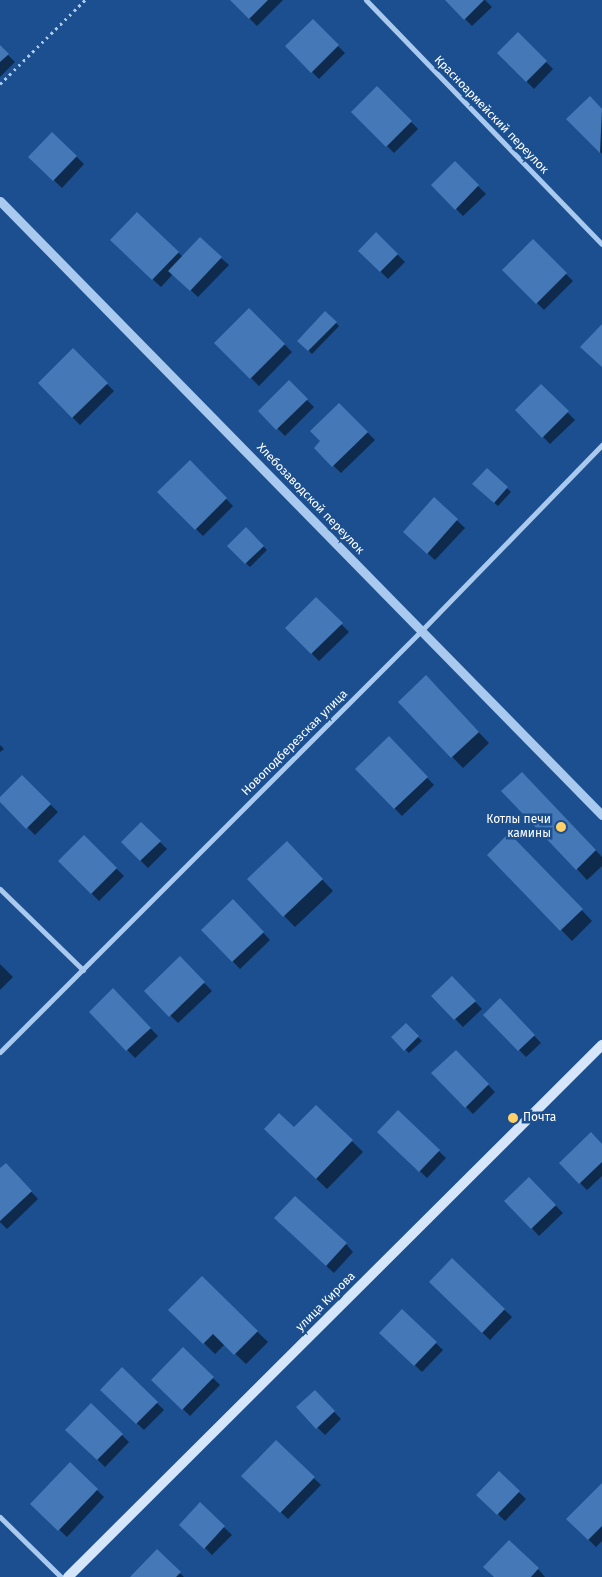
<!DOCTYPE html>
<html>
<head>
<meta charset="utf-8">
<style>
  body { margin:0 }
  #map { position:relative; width:602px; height:1577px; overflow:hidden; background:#1b4f8f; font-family:"Fira Sans",sans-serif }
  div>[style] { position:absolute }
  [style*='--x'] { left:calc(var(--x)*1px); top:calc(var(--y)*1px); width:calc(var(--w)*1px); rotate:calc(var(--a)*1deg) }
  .shadow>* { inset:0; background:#0007 }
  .building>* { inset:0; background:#4478b7 }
  .path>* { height:3px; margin-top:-1.5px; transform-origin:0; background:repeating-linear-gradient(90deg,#a9c9ee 0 2.5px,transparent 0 6.5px) }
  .minor>* { height:5px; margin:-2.5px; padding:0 2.5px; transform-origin:2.5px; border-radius:2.5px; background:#a9c9ee }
  .tertiary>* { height:9px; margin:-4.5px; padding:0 4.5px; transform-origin:4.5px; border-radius:4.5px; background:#a9c9ee }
  .secondary>* { height:10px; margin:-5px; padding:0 5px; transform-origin:5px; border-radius:5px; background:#d6e6fa }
  .dots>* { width:14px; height:14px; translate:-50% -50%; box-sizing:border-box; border:2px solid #1b4f8f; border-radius:50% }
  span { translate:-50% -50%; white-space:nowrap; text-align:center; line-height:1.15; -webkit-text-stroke:5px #1b4f8f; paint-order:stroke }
  .street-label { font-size:12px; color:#fff }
  .poi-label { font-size:12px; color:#fff }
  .right { translate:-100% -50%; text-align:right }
  .left { translate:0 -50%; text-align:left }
</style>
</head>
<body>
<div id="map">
  <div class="shadow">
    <i style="clip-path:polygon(231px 0,283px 0,257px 26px)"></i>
    <i style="clip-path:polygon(446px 0,485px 0,492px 7px,472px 26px)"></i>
    <i style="clip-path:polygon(313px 21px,345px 53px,319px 79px,287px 46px)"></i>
    <i style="clip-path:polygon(518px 34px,553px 69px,534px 89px,499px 53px)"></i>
    <i style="clip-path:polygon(0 47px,15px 62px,0 77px)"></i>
    <i style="clip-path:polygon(377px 87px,418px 129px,394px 153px,353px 112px)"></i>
    <i style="clip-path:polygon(590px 98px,602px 110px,602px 154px,568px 119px)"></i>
    <i style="clip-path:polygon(53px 134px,84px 164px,62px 188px,30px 157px)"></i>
    <i style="clip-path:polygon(455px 163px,486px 194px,463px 216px,433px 185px)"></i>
    <i style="clip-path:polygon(137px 214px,183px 257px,221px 258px,229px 265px,198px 297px,173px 274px,161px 287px,119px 248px)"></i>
    <i style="clip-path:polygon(376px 234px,405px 262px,388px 279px,360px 251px)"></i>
    <i style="clip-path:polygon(533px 241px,573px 281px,544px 310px,504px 270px)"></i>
    <i style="clip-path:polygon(249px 309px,292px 352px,259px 386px,216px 343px)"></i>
    <i style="clip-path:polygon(325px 312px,339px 326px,312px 354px,298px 340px)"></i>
    <i style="clip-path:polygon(73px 350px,114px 391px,80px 425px,39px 383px)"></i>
    <i style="clip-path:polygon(289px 382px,314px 407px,285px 436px,260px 411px)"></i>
    <i style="clip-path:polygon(541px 386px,575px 420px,550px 444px,517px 410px)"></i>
    <i style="clip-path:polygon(339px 404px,375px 440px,341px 473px,315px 448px,322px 441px)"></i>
    <i style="clip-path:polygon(190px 462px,233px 506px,203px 536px,159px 492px)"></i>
    <i style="clip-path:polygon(487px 470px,511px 492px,498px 506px,474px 484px)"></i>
    <i style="clip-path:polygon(434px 499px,465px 528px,435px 560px,412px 539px)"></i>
    <i style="clip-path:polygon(246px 528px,267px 550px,250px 567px,228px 546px)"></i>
    <i style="clip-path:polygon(316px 599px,349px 632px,319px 661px,287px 628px)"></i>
    <i style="clip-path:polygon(436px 688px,489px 743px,463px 768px,399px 702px)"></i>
    <i style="clip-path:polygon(389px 738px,434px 785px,402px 816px,357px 769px)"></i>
    <i style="clip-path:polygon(0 745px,4px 749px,0 752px)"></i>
    <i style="clip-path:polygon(22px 777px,58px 812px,35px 835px,0 800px)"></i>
    <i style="clip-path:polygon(533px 784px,602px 857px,602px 866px,587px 880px,577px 869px)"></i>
    <i style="clip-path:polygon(141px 823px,167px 849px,148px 868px,122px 842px)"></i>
    <i style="clip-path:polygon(84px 837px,124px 876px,99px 901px,60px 861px)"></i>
    <i style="clip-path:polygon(520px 845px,592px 921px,572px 941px,489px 855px)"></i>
    <i style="clip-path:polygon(297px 853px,333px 891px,295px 927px,248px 879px)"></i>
    <i style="clip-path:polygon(233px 901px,270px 940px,240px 969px,203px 930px)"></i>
    <i style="clip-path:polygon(180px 958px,212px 991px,178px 1023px,146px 991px)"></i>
    <i style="clip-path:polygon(0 964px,13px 977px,0 990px)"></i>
    <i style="clip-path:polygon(452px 978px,482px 1009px,463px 1027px,433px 996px)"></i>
    <i style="clip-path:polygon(113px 990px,158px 1036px,135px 1058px,91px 1012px)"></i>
    <i style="clip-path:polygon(500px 1000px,541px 1043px,526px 1057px,485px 1015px)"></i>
    <i style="clip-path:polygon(406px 1025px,422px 1041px,409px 1053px,393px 1037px)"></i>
    <i style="clip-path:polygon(456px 1052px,495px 1092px,473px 1114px,433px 1073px)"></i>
    <i style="clip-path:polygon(316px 1106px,363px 1152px,327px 1189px,265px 1129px,294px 1129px)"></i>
    <i style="clip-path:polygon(398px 1112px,446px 1158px,427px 1178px,379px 1132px)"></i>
    <i style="clip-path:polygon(602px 1145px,602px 1176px,587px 1190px,560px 1163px)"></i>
    <i style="clip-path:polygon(6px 1165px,38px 1199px,7px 1229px,0 1222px,0 1170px)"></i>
    <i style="clip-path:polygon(529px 1179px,563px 1213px,539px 1236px,506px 1201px)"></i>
    <i style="clip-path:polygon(283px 1226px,346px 1244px,353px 1252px,334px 1273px)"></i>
    <i style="clip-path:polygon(452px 1260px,512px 1317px,490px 1340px,431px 1282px)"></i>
    <i style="clip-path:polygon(202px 1278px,268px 1342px,246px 1364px,225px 1344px,215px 1354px,170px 1310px)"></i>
    <i style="clip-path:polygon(402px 1311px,443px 1350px,422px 1372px,381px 1333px)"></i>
    <i style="clip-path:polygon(183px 1349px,220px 1385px,190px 1416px,153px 1380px)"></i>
    <i style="clip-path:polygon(122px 1369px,164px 1410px,144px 1430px,102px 1390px)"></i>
    <i style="clip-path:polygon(315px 1392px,341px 1419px,325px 1435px,298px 1408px)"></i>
    <i style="clip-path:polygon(91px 1405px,129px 1442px,105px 1467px,67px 1429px)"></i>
    <i style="clip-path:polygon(276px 1442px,321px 1485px,288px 1519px,243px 1476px)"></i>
    <i style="clip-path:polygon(70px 1464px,104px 1497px,67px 1537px,32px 1504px)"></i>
    <i style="clip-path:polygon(499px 1473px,526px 1499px,505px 1521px,478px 1495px)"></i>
    <i style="clip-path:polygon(602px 1485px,602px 1541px,596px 1547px,568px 1519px)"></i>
    <i style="clip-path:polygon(200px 1504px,232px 1535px,212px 1555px,181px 1524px)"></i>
    <i style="clip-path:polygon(509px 1542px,538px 1569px,545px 1577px,495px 1577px)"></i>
    <i style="clip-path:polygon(157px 1551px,184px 1577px,132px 1577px)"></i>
  </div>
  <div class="building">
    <i style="clip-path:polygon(230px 0,268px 0,249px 19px)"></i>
    <i style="clip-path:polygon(445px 0,484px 0,464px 20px)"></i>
    <i style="clip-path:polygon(313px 19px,339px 45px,311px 73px,285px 46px)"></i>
    <i style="clip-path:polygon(518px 32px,547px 61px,526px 82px,497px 53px)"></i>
    <i style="clip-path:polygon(0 45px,9px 54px,0 62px)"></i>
    <i style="clip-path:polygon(377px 86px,412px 121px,386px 147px,351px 112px)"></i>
    <i style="clip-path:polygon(590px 96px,602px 109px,600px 153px,566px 119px)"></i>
    <i style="clip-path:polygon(52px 132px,77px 156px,53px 181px,28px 157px)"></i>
    <i style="clip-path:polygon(455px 161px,479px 185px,455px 210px,431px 185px)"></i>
    <i style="clip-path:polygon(137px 212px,179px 252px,152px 280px,110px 240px)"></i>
    <i style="clip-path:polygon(376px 232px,398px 254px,380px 272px,358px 251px)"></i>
    <i style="clip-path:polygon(200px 237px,222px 257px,190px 291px,168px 271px)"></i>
    <i style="clip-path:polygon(533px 239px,567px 273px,536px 304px,502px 270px)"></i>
    <i style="clip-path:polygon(249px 308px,285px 344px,250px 379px,214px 343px)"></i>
    <i style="clip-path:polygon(325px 311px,337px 322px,308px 351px,297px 341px)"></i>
    <i style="clip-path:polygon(602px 324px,602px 367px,580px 347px)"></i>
    <i style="clip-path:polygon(73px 348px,108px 383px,72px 418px,38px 383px)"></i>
    <i style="clip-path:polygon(289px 380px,308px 399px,276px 430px,258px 411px)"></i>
    <i style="clip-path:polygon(541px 384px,569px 411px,542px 438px,515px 410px)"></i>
    <i style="clip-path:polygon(339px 403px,368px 432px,332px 467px,314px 448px,320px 441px,310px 431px)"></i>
    <i style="clip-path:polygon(190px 460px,227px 498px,195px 530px,157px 492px)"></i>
    <i style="clip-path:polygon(487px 468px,508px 487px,494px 503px,472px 484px)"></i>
    <i style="clip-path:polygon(434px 497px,458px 519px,427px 554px,403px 532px)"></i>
    <i style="clip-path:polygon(246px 527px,264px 546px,245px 564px,227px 546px)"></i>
    <i style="clip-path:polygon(316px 597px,343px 623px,311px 654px,285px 628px)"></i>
    <i style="clip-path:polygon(426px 675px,479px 732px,451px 758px,398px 702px)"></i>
    <i style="clip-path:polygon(389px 736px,428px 777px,394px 809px,355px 769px)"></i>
    <i style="clip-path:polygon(522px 772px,596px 850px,576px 870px,501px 791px)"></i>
    <i style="clip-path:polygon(22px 775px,51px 804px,26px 829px,0 802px,0 797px)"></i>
    <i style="clip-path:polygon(141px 822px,161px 841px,140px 861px,121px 842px)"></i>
    <i style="clip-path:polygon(509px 833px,583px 909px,560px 931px,487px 855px)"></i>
    <i style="clip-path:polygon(84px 835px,117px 868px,91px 894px,58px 861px)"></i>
    <i style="clip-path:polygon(287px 841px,323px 879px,283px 917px,247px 879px)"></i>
    <i style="clip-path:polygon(233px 899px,264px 932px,232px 962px,201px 930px)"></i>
    <i style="clip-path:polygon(180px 956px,205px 982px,169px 1017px,144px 991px)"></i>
    <i style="clip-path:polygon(452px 976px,476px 1001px,454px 1020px,431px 996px)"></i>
    <i style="clip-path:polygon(113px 988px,151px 1028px,126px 1051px,89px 1012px)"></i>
    <i style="clip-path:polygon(500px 998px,535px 1035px,518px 1051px,483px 1015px)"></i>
    <i style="clip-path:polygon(406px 1023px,419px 1036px,404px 1051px,391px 1037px)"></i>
    <i style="clip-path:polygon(456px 1050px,489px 1084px,465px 1108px,431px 1073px)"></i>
    <i style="clip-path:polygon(316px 1105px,353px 1140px,316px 1179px,264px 1129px,279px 1113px,294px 1127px)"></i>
    <i style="clip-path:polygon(398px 1110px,440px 1150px,419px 1172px,377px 1132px)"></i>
    <i style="clip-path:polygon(591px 1132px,602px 1144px,602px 1162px,579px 1184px,559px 1163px)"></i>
    <i style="clip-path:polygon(6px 1163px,32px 1191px,0 1221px,0 1168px)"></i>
    <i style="clip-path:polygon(529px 1177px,556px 1205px,531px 1229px,504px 1201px)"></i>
    <i style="clip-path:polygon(295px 1196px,347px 1243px,326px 1266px,274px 1218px)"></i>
    <i style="clip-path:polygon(452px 1258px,505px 1309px,482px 1333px,429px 1282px)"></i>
    <i style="clip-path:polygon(202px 1276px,258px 1331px,234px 1355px,213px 1334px,203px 1344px,168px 1310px)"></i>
    <i style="clip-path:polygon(402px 1309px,437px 1342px,414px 1366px,379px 1333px)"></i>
    <i style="clip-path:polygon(183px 1347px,214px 1377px,182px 1410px,151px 1380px)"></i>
    <i style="clip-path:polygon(122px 1367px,158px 1402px,136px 1424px,100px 1390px)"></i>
    <i style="clip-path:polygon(315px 1390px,335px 1411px,316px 1429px,296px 1407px)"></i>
    <i style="clip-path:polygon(91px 1403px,123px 1434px,97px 1460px,65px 1430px)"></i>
    <i style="clip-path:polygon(276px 1440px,315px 1477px,280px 1513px,241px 1476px)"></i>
    <i style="clip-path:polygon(70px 1462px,98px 1489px,58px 1531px,30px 1504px)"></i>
    <i style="clip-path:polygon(499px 1471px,520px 1491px,497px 1515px,476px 1495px)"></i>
    <i style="clip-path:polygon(602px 1483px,602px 1526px,588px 1540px,566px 1519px)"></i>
    <i style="clip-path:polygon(200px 1502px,225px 1526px,204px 1549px,179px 1525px)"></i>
    <i style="clip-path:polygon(509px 1540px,539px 1568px,531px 1577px,494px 1577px,483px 1567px)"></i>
    <i style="clip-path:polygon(157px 1549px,181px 1572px,176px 1577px,130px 1577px)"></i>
  </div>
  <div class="path">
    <i style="--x:0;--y:84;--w:120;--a:-44.7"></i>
  </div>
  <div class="minor">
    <i style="--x:366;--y:0;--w:339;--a:46"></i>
    <i style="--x:0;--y:889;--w:116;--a:44.3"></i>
    <i style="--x:0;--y:1052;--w:595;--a:-45"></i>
    <i style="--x:421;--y:631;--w:260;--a:-45.8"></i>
    <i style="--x:0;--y:1517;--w:86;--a:44.5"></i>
  </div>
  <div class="tertiary">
    <i style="--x:0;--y:201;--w:860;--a:45.57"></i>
  </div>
  <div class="secondary">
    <i style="--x:68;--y:1577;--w:754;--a:-44.89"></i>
  </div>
  <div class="dots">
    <i style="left:561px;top:827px;background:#ffd166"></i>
    <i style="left:513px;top:1118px;background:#ffd166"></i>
  </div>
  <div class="street-label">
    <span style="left:491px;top:115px;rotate:46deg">Красноармейский переулок</span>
    <span style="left:310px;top:499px;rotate:46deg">Хлебозаводской переулок</span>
    <span style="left:295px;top:743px;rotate:-45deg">Новоподберезская улица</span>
    <span style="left:326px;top:1302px;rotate:-45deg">улица Кирова</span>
  </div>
  <div class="poi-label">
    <span class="right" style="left:551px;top:827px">Котлы печи<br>камины</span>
    <span class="left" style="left:523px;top:1118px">Почта</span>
  </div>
</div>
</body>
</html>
